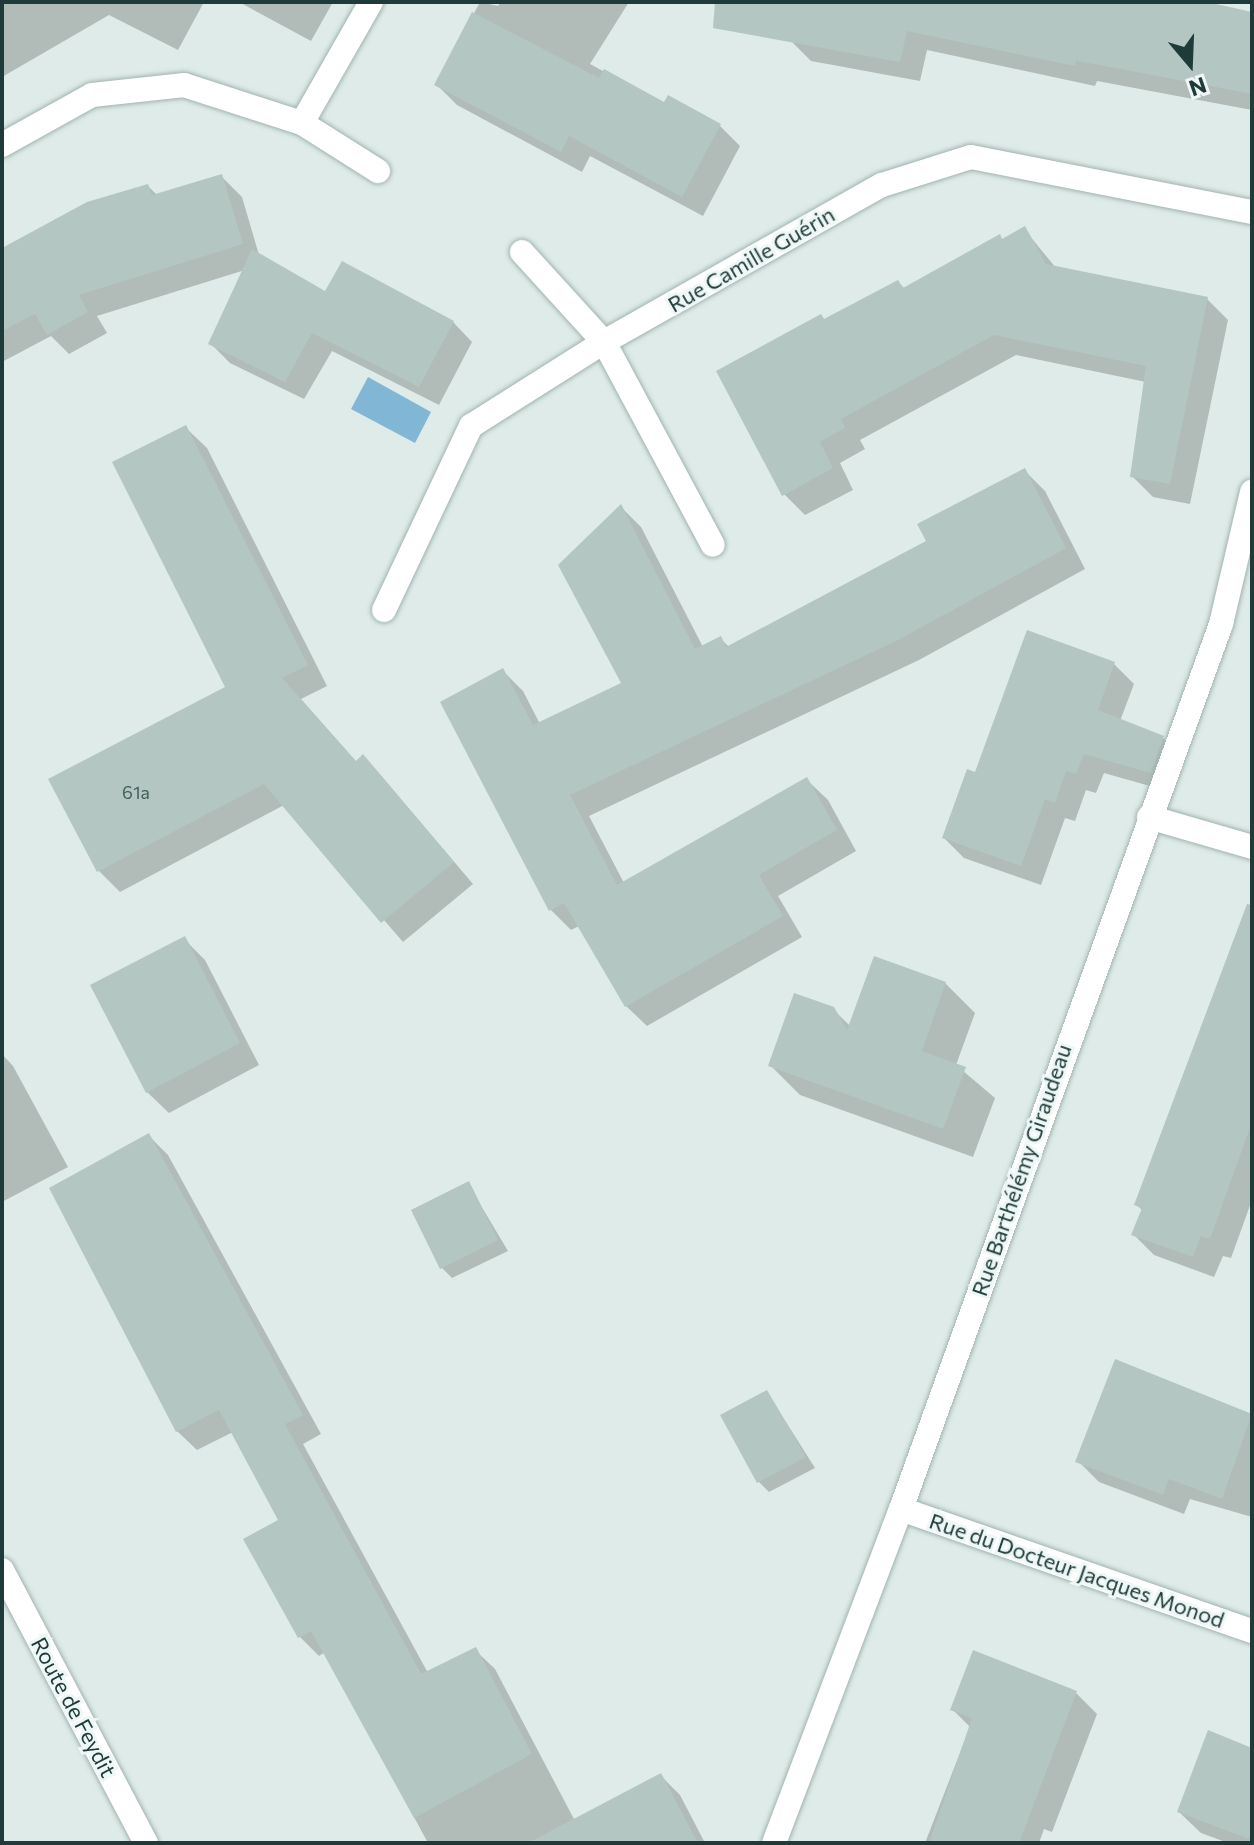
<!DOCTYPE html>
<html>
<head>
<meta charset="utf-8">
<style>
  body { margin:0 }
  #map { position:relative; width:1254px; height:1845px; overflow:hidden; background:#deebe8; font-family:Commissioner,sans-serif }
  div>[style] { position:absolute }
  [style*='--x'] { left:calc(var(--x)*1px); top:calc(var(--y)*1px); width:calc(var(--w)*1px); rotate:calc(var(--a)*1deg) }
  .water>* { inset:0; background:#81b7d5 }
  .shadow>* { inset:0; background:#0003 }
  .building>* { inset:0; background:#b3c6c1 }
  .roads { filter:drop-shadow(0 0 2px #a1b3b0) drop-shadow(0 0 2px #a1b3b0) }
  .service>* { height:24px; margin:-12px; padding:0 12px; transform-origin:12px; border-radius:12px; background:#fff }
  .minor>* { height:24px; margin:-12px; padding:0 12px; transform-origin:12px; border-radius:12px; background:#fff }
  .tertiary>* { height:24px; margin:-12px; padding:0 12px; transform-origin:12px; border-radius:12px; background:#fff }
  span { translate:-50% -50%; white-space:nowrap; text-align:center; line-height:1.15; -webkit-text-stroke:6px #eef7f5; paint-order:stroke }
  .number-label { font-size:18px; color:#435e5b }
  .number-label span { -webkit-text-stroke-width:0 }
  .street-label { font-size:22px; color:#1e3b39 }
  .frame { position:absolute; inset:0; border:4px solid #1e3b39; pointer-events:none }
  .north { position:absolute; left:1150px; top:24px; width:80px; height:80px; -webkit-text-stroke:6px #eef7f5; paint-order:stroke; rotate:161deg; font-size:22px; font-weight:700; line-height:32px; text-align:center; color:#1e3b39 }
  .north::after { content:''; display:block; margin:auto; width:28px; height:36px; background:#1e3b39; clip-path:polygon(50% 0,100% 100%,50% 72%,0 100%) }
</style>
</head>
<body>
<div id="map">
  <div class="water">
    <i style="clip-path:polygon(368px 377px,431px 412px,415px 443px,351px 409px)"></i>
  </div>
  <div class="shadow">
    <i style="clip-path:polygon(2px 2px,204px 2px,178px 50px,109px 15px,2px 77px)"></i>
    <i style="clip-path:polygon(239px 2px,333px 2px,311px 41px)"></i>
    <i style="clip-path:polygon(480px 2px,498px 6px,501px 2px,629px 2px,590px 64px,664px 104px,720px 126px,740px 146px,703px 216px,590px 156px,582px 172px,457px 105px,436px 84px)"></i>
    <i style="clip-path:polygon(790px 2px,1187px 2px,1252px 14px,1252px 110px,1097px 81px,1095px 86px,927px 50px,920px 81px,811px 61px,791px 41px)"></i>
    <i style="clip-path:polygon(221px 176px,242px 197px,259px 255px,326px 294px,453px 322px,472px 342px,439px 405px,332px 351px,304px 399px,230px 363px,210px 343px,245px 270px,97px 316px,107px 333px,69px 354px,51px 336px,2px 362px,2px 250px,148px 186px,157px 195px)"></i>
    <i style="clip-path:polygon(1024px 229px,1056px 268px,1207px 299px,1228px 320px,1190px 504px,1153px 497px,1132px 476px,1146px 382px,1016px 355px,860px 440px,865px 449px,840px 463px,853px 490px,805px 515px,784px 494px,898px 282px,905px 289px,999px 236px,1003px 240px)"></i>
    <i style="clip-path:polygon(186px 428px,207px 448px,327px 686px,301px 699px,357px 763px,363px 757px,383px 778px,473px 884px,403px 942px,284px 805px,120px 892px,99px 871px,228px 688px)"></i>
    <i style="clip-path:polygon(1025px 471px,1045px 491px,1085px 569px,919px 660px,589px 816px,624px 883px,807px 780px,828px 800px,856px 851px,778px 896px,802px 937px,647px 1026px,626px 1006px,579px 926px,571px 930px,551px 910px,503px 671px,523px 691px,540px 724px,624px 684px,621px 507px,641px 527px,703px 647px,721px 639px,730px 648px,929px 542px)"></i>
    <i style="clip-path:polygon(1114px 664px,1134px 684px,1120px 721px,1163px 738px,1183px 758px,1171px 792px,1104px 773px,1096px 793px,1086px 790px,1075px 821px,1065px 818px,1041px 885px,964px 858px,944px 838px,976px 774px)"></i>
    <i style="clip-path:polygon(184px 939px,205px 960px,259px 1065px,169px 1113px,147px 1092px,92px 986px)"></i>
    <i style="clip-path:polygon(1252px 959px,1252px 1200px,1231px 1258px,1223px 1256px,1214px 1277px,1154px 1255px,1133px 1234px,1143px 1211px,1136px 1204px)"></i>
    <i style="clip-path:polygon(945px 983px,975px 1013px,956px 1065px,995px 1098px,973px 1157px,800px 1095px,771px 1066px,833px 1009px,850px 1026px)"></i>
    <i style="clip-path:polygon(2px 1054px,13px 1066px,68px 1167px,2px 1202px)"></i>
    <i style="clip-path:polygon(149px 1136px,168px 1155px,321px 1434px,303px 1444px,428px 1673px,475px 1650px,495px 1669px,575px 1821px,660px 1775px,680px 1795px,705px 1843px,428px 1843px,325px 1652px,319px 1656px,299px 1636px,280px 1521px,233px 1432px,197px 1450px,177px 1431px)"></i>
    <i style="clip-path:polygon(468px 1184px,508px 1251px,452px 1278px,442px 1268px)"></i>
    <i style="clip-path:polygon(1116px 1361px,1252px 1416px,1252px 1517px,1190px 1499px,1184px 1514px,1099px 1482px,1078px 1461px)"></i>
    <i style="clip-path:polygon(767px 1392px,815px 1468px,769px 1492px,759px 1482px)"></i>
    <i style="clip-path:polygon(974px 1653px,1076px 1693px,1097px 1714px,1052px 1832px,1044px 1829px,1039px 1843px,925px 1843px,970px 1727px,952px 1709px)"></i>
    <i style="clip-path:polygon(1252px 1750px,1252px 1843px,1228px 1843px,1201px 1833px,1179px 1812px)"></i>
  </div>
  <div class="building">
    <i style="clip-path:polygon(715px 2px,1207px 2px,1252px 12px,1252px 94px,1105px 66px,1076px 61px,1075px 66px,907px 31px,900px 62px,713px 28px)"></i>
    <i style="clip-path:polygon(472px 12px,599px 78px,604px 69px,664px 102px,668px 95px,721px 124px,682px 197px,569px 136px,561px 152px,434px 85px)"></i>
    <i style="clip-path:polygon(222px 174px,243px 244px,79px 295px,88px 312px,47px 335px,35px 314px,2px 331px,2px 248px,87px 202px,148px 184px,152px 195px)"></i>
    <i style="clip-path:polygon(1025px 226px,1046px 264px,1208px 297px,1170px 484px,1130px 477px,1146px 366px,994px 335px,841px 419px,845px 428px,820px 442px,833px 468px,782px 496px,716px 371px,821px 314px,824px 319px,898px 280px,903px 288px,1000px 234px,1002px 239px)"></i>
    <i style="clip-path:polygon(252px 249px,325px 291px,342px 261px,454px 321px,419px 387px,312px 333px,285px 382px,208px 344px)"></i>
    <i style="clip-path:polygon(186px 425px,308px 665px,282px 678px,356px 761px,363px 754px,454px 862px,381px 923px,264px 784px,97px 872px,48px 779px,225px 687px,112px 462px)"></i>
    <i style="clip-path:polygon(1025px 468px,1066px 548px,898px 640px,570px 795px,617px 885px,807px 777px,837px 830px,759px 875px,783px 916px,625px 1007px,564px 903px,549px 911px,440px 702px,503px 668px,533px 725px,621px 683px,558px 565px,621px 504px,695px 649px,721px 636px,726px 647px,926px 541px,917px 524px)"></i>
    <i style="clip-path:polygon(1027px 630px,1115px 662px,1098px 710px,1164px 736px,1151px 773px,1084px 754px,1076px 774px,1066px 771px,1055px 803px,1045px 799px,1021px 866px,942px 838px,967px 769px,975px 772px)"></i>
    <i style="clip-path:polygon(1247px 904px,1252px 905px,1252px 1122px,1210px 1239px,1201px 1236px,1193px 1257px,1131px 1235px,1142px 1208px,1134px 1205px)"></i>
    <i style="clip-path:polygon(185px 936px,240px 1043px,146px 1093px,90px 985px)"></i>
    <i style="clip-path:polygon(874px 956px,946px 982px,922px 1051px,966px 1067px,943px 1129px,768px 1066px,794px 993px,834px 1007px,847px 1030px)"></i>
    <i style="clip-path:polygon(149px 1133px,303px 1415px,285px 1424px,421px 1674px,476px 1647px,532px 1754px,414px 1818px,311px 1631px,298px 1638px,243px 1539px,278px 1520px,219px 1410px,176px 1432px,49px 1188px)"></i>
    <i style="clip-path:polygon(469px 1181px,498px 1240px,440px 1269px,411px 1210px)"></i>
    <i style="clip-path:polygon(1115px 1359px,1252px 1414px,1222px 1499px,1169px 1479px,1163px 1495px,1075px 1462px)"></i>
    <i style="clip-path:polygon(767px 1390px,806px 1457px,757px 1483px,720px 1415px)"></i>
    <i style="clip-path:polygon(973px 1650px,1077px 1691px,1019px 1843px,929px 1843px,972px 1718px,950px 1710px)"></i>
    <i style="clip-path:polygon(1208px 1730px,1252px 1748px,1252px 1840px,1177px 1812px)"></i>
    <i style="clip-path:polygon(661px 1773px,698px 1843px,528px 1843px)"></i>
  </div>
  <div class="roads">
    <div class="service">
      <i style="--x:522;--y:252;--w:122;--a:47.7"></i>
      <i style="--x:604;--y:342;--w:230;--a:61.8"></i>
    </div>
    <div class="minor">
      <i style="--x:302;--y:123;--w:90;--a:32.3"></i>
      <i style="--x:2;--y:145;--w:103;--a:-29.1"></i>
      <i style="--x:92;--y:95;--w:93;--a:-6.2"></i>
      <i style="--x:184;--y:85;--w:124;--a:17.9"></i>
      <i style="--x:302;--y:123;--w:139;--a:-60.3"></i>
      <i style="--x:384;--y:610;--w:204;--a:-64.7"></i>
      <i style="--x:471;--y:426;--w:157;--a:-32.3"></i>
      <i style="--x:604;--y:342;--w:319;--a:-29.5"></i>
      <i style="--x:882;--y:185;--w:93;--a:-17.5"></i>
      <i style="--x:971;--y:157;--w:286;--a:11.1"></i>
      <i style="--x:1149;--y:817;--w:107;--a:16.2"></i>
      <i style="--x:901;--y:1509;--w:372;--a:19.2"></i>
      <i style="--x:774;--y:1843;--w:357;--a:-69.2"></i>
      <i style="--x:901;--y:1509;--w:941;--a:-70.12"></i>
      <i style="--x:1221;--y:624;--w:136;--a:-76.8"></i>
    </div>
    <div class="tertiary">
      <i style="--x:2;--y:1570;--w:309;--a:62.2"></i>
    </div>
  </div>
  <div class="number-label">
    <span style="left:136px;top:792px">61a</span>
  </div>
  <div class="street-label">
    <span style="left:751px;top:259px;rotate:-30deg">Rue Camille Guérin</span>
    <span style="left:1021px;top:1170px;rotate:-71deg">Rue Barthélémy Giraudeau</span>
    <span style="left:1077px;top:1570px;rotate:19deg">Rue du Docteur Jacques Monod</span>
    <span style="left:74px;top:1707px;rotate:62deg">Route de Feydit</span>
  </div>
  <div class="frame"></div>
  <div class="north">N</div>
</div>
</body>
</html>
